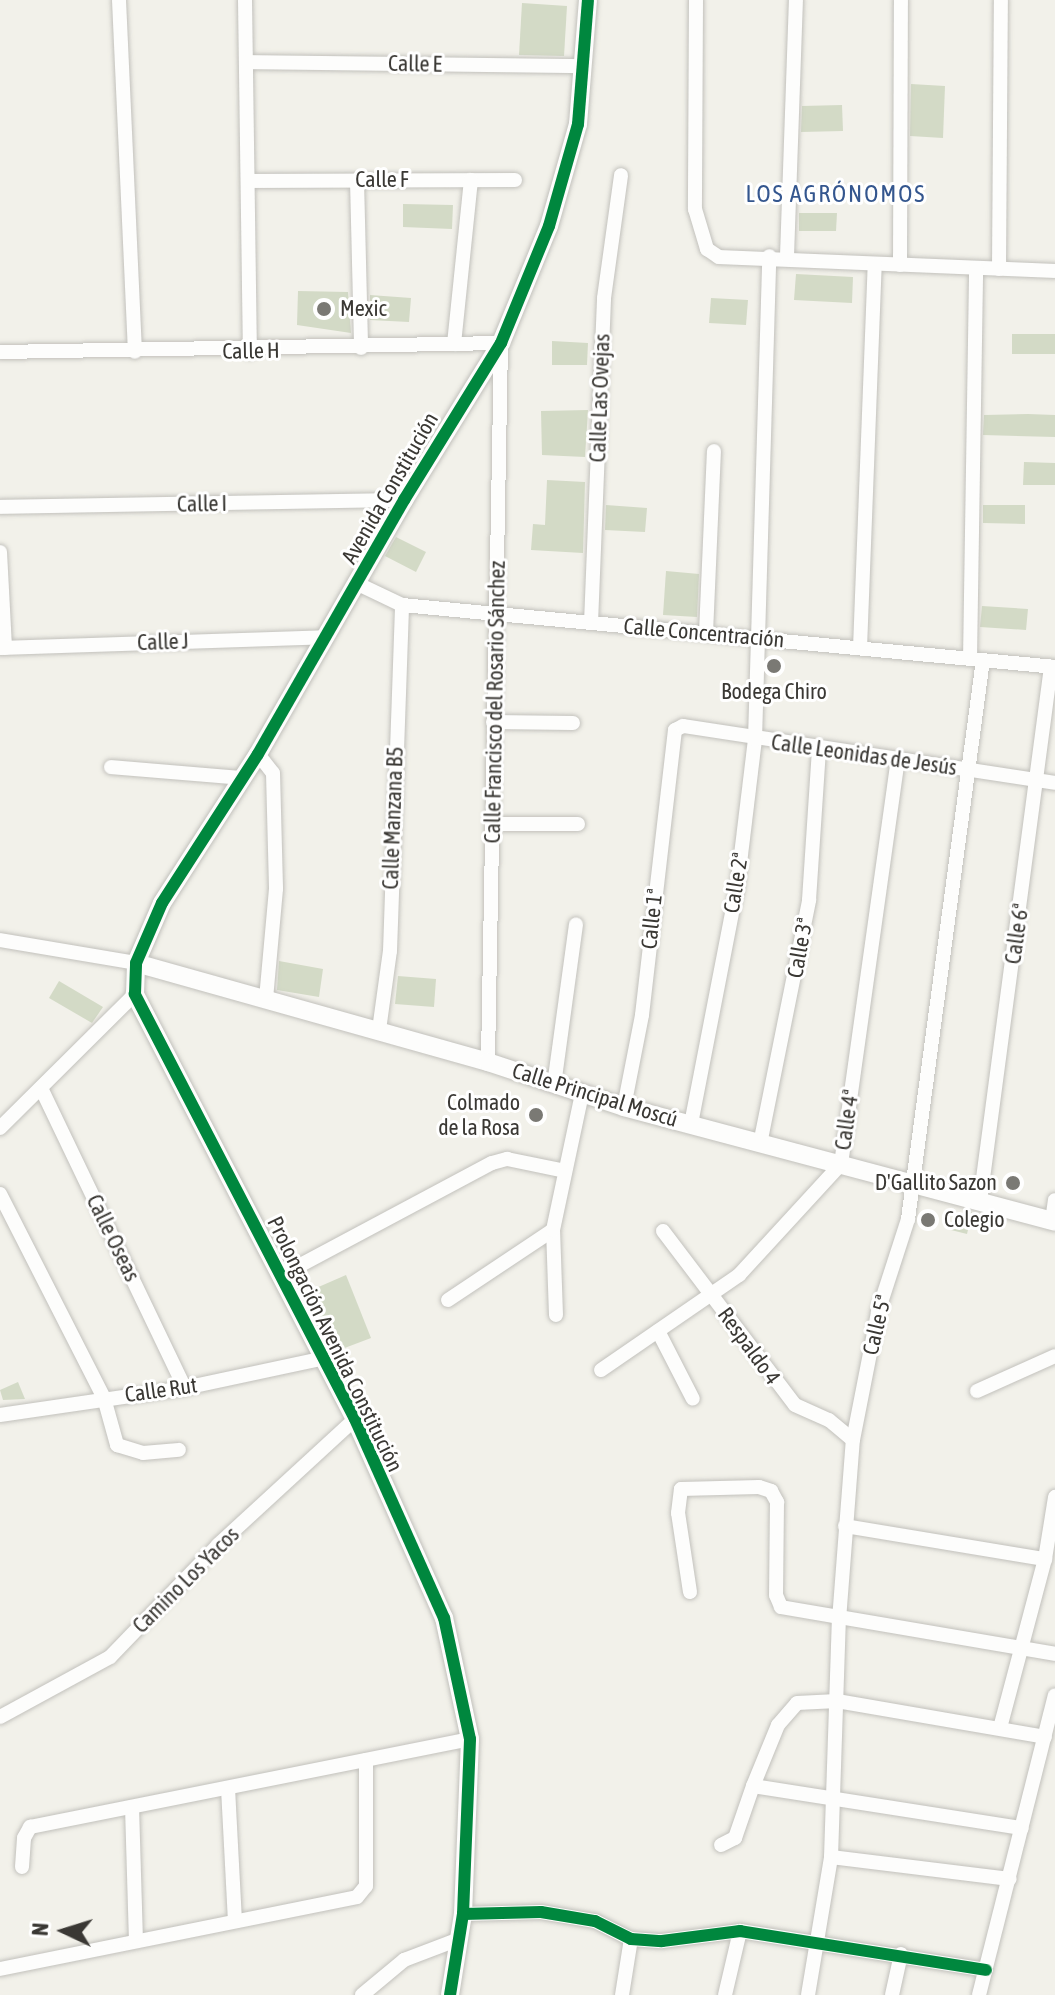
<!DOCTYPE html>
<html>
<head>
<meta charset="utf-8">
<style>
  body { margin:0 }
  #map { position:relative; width:1055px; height:1995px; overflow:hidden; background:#f2f1ea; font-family:"Asap Condensed",sans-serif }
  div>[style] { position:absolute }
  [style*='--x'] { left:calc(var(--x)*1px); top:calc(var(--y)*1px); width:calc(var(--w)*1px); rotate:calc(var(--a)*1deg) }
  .building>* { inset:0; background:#d3dac6 }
  .roads { filter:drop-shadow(0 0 2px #c2c1bc) drop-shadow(0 0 2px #c2c1bc) }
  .minor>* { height:14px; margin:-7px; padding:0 7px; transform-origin:7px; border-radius:7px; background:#fdfdfc }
  .tertiary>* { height:18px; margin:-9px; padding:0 9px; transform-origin:9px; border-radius:9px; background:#fdfdfc }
  .cycleway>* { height:12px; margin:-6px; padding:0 6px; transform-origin:6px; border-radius:6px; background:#00873e }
  .dots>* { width:22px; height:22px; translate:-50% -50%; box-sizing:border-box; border:4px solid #fff; border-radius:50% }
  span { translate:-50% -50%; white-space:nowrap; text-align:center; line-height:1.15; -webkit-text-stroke:6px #fff; paint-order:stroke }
  .street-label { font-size:22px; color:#3a3834 }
  .poi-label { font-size:22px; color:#3a3834 }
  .left { translate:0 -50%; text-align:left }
  .right { translate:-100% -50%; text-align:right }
  .neighbourhood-label { font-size:24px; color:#34568e; letter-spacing:2px }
  .north { position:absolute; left:24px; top:1891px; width:80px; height:80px; -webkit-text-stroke:6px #fff; paint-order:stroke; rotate:274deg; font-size:22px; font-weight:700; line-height:32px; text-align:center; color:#3a3834 }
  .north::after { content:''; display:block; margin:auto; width:28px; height:36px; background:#3a3834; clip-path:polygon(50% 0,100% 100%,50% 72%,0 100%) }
</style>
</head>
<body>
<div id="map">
  <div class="building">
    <i style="clip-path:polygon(522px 3px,567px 6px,564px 56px,519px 55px)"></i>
    <i style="clip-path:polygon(911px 84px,945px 86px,943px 138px,910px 136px)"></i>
    <i style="clip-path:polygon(842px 105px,843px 131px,801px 132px,802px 106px)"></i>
    <i style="clip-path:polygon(403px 204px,453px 205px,452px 229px,403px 227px)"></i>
    <i style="clip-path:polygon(799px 213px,837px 213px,836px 231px,799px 231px)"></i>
    <i style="clip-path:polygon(796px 274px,853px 277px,852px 303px,794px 300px)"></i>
    <i style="clip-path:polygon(298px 291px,348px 292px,351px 333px,297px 325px)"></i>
    <i style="clip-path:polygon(370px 295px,411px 298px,409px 322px,370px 320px)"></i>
    <i style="clip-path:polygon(711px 298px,748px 300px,746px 325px,709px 323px)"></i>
    <i style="clip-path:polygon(1012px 334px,1055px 334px,1055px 354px,1012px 354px)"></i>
    <i style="clip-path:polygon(552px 341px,588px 343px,587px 365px,552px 365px)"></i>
    <i style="clip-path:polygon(588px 410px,585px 457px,542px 455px,541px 411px)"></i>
    <i style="clip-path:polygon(1028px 414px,1055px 415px,1055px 437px,983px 435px,984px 415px)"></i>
    <i style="clip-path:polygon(1024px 462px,1055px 463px,1055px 485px,1023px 485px)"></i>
    <i style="clip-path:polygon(547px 480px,585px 482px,583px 553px,531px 550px,533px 524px,545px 525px)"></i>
    <i style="clip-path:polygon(606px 505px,647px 508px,645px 532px,605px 530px)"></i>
    <i style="clip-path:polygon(983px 505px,1025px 505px,1025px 524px,983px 523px)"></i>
    <i style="clip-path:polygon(396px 537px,426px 552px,416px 572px,385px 556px)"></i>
    <i style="clip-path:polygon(666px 571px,699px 574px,697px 617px,663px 615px)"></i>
    <i style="clip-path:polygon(982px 606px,1028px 609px,1026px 630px,980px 627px)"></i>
    <i style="clip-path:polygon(279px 961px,323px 969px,319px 997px,277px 990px)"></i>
    <i style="clip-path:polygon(398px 976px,436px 979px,434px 1007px,395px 1004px)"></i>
    <i style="clip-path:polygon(59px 981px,103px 1007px,92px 1023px,49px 998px)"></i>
    <i style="clip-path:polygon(966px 1211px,972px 1212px,967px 1234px,951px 1230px)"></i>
    <i style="clip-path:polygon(346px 1275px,371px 1338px,334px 1352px,307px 1292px)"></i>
    <i style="clip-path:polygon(18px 1382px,25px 1399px,3px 1400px,0 1390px)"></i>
  </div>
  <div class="roads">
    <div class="minor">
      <i style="--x:119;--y:0;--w:352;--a:87.4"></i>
      <i style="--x:245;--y:0;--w:352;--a:89.2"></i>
      <i style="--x:696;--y:0;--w:209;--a:90.3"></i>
      <i style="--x:695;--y:209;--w:42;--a:73.3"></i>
      <i style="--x:707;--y:249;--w:14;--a:34"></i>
      <i style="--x:719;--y:257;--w:336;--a:2.4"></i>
      <i style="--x:246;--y:62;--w:337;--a:0.7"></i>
      <i style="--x:357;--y:180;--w:168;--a:88.6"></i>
      <i style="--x:248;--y:181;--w:267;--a:-0.2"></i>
      <i style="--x:787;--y:256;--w:256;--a:-88"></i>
      <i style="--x:900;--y:265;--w:265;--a:-89.8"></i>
      <i style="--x:999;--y:269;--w:269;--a:-89.6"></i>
      <i style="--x:454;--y:344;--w:165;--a:-84.1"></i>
      <i style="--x:0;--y:352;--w:501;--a:-1.03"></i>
      <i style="--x:501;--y:343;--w:719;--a:91.04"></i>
      <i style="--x:0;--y:507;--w:404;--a:-1"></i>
      <i style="--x:0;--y:552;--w:96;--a:87"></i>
      <i style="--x:358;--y:584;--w:49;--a:25.5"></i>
      <i style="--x:402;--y:605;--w:656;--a:5.42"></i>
      <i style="--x:591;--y:623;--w:325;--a:-87.7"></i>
      <i style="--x:604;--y:298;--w:124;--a:-82.1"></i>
      <i style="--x:706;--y:633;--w:182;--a:-87.5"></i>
      <i style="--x:0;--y:648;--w:326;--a:-1.9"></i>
      <i style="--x:860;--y:648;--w:384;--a:-87.8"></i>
      <i style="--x:970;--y:659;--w:391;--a:-89.1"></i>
      <i style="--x:493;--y:722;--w:80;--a:0.7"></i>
      <i style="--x:258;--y:754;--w:24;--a:52"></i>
      <i style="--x:273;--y:773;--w:116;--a:88.5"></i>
      <i style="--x:276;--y:889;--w:109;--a:95.2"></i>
      <i style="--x:111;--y:767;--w:132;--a:4.8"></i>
      <i style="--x:493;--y:824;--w:85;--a:0"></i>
      <i style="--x:0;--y:940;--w:138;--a:9.6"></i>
      <i style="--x:379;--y:1030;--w:80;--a:-82.1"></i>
      <i style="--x:390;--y:951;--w:346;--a:-88"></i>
      <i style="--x:554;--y:1085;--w:162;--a:-82.2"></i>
      <i style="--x:41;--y:1088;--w:333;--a:64.4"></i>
      <i style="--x:624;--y:1107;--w:94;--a:-78.9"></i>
      <i style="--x:642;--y:1015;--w:287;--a:-83.4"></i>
      <i style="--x:675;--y:730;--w:9;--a:-27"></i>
      <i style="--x:683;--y:726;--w:376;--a:8.7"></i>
      <i style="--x:691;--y:1124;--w:240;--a:-79"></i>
      <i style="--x:737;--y:888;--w:150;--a:-83.1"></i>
      <i style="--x:755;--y:739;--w:483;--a:-88.3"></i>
      <i style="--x:0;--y:1128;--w:190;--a:-44.8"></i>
      <i style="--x:760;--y:1144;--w:249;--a:-78.6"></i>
      <i style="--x:809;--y:900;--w:152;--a:-86.2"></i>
      <i style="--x:0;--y:1194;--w:229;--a:63"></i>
      <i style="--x:104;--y:1398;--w:49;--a:74.5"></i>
      <i style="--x:117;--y:1445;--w:27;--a:17"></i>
      <i style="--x:143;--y:1453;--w:36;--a:-5"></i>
      <i style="--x:980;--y:1201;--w:539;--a:-82.43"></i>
      <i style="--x:1052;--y:1221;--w:21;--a:-82"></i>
      <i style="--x:663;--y:1231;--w:218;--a:52.8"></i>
      <i style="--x:795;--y:1405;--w:37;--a:24"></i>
      <i style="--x:829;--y:1420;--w:31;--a:40"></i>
      <i style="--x:280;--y:1276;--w:240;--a:-28.1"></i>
      <i style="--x:492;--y:1163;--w:16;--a:-15"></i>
      <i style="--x:507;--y:1159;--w:59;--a:11.7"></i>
      <i style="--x:448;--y:1300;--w:126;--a:-33.7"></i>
      <i style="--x:556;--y:1315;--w:85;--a:-92"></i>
      <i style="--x:553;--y:1230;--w:140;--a:-78"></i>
      <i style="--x:658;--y:1331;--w:76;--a:62.8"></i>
      <i style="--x:601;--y:1370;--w:168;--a:-34.5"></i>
      <i style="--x:739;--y:1275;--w:151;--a:-47.4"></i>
      <i style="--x:841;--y:1164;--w:408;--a:-82"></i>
      <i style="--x:977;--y:1391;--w:85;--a:-24.2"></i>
      <i style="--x:0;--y:1415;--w:187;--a:-8.3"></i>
      <i style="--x:185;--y:1388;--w:138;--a:-12.1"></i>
      <i style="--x:845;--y:1526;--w:203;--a:9.4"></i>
      <i style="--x:690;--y:1592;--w:80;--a:-98.6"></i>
      <i style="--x:678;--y:1513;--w:24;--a:-83"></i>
      <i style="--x:681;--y:1489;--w:78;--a:-1.5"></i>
      <i style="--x:759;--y:1487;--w:13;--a:18"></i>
      <i style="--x:771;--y:1491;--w:13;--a:61"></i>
      <i style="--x:777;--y:1502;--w:93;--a:90.6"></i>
      <i style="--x:776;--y:1595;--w:13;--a:67"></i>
      <i style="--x:781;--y:1607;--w:278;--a:9.7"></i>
      <i style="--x:0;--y:1717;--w:125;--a:-28.6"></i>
      <i style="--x:110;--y:1657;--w:156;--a:-46"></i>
      <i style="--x:218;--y:1545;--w:186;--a:-42.6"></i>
      <i style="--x:1000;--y:1728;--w:175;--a:-75.1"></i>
      <i style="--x:1045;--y:1559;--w:63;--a:-80.8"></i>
      <i style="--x:753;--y:1786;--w:66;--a:-67.7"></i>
      <i style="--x:778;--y:1725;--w:29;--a:-49"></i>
      <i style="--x:797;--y:1703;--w:40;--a:-2.9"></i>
      <i style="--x:837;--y:1701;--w:211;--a:9.8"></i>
      <i style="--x:228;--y:1788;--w:133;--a:87"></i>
      <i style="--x:132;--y:1807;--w:134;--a:88.3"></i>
      <i style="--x:721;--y:1845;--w:16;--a:-27"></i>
      <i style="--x:735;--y:1838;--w:55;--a:-70.9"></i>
      <i style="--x:753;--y:1786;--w:272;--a:8.9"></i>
      <i style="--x:831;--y:1857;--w:180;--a:7"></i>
      <i style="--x:22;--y:1867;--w:29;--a:-86"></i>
      <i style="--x:24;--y:1838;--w:13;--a:-61"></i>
      <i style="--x:30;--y:1827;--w:449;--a:-11.3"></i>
      <i style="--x:463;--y:1914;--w:78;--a:-1.5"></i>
      <i style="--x:541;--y:1912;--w:55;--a:9.5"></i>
      <i style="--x:595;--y:1921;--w:40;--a:26.6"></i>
      <i style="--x:631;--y:1939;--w:31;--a:4"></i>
      <i style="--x:662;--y:1941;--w:79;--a:-7.3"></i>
      <i style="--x:740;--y:1931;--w:249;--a:9"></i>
      <i style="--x:0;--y:1969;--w:364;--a:-11.4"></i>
      <i style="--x:357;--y:1897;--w:14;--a:-51"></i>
      <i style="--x:366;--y:1886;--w:126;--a:-90"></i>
      <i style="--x:362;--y:1995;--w:55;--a:-39.8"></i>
      <i style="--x:404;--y:1960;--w:59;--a:-20.9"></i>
      <i style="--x:622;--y:1995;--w:57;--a:-80.9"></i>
      <i style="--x:725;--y:1995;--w:66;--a:-76.8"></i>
      <i style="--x:808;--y:1995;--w:140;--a:-80.5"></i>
      <i style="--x:831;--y:1857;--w:237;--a:-88.1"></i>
      <i style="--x:839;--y:1620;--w:181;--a:-85.6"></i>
      <i style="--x:853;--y:1440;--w:130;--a:-78.9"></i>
      <i style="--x:878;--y:1312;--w:98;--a:-72.1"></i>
      <i style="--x:908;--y:1219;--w:564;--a:-82.36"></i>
      <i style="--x:892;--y:1995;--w:42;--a:-77.6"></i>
      <i style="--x:979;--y:1995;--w:309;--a:-75.8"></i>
    </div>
    <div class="tertiary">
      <i style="--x:136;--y:963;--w:366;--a:15.7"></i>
      <i style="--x:488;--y:1062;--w:143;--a:18.3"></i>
      <i style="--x:624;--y:1107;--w:446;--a:14.9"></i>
      <i style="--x:450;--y:1995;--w:82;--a:-80.9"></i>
      <i style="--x:463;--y:1914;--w:175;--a:-87.7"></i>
      <i style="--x:470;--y:1739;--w:124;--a:-102.1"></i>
      <i style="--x:444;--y:1618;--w:218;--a:-114.1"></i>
      <i style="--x:355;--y:1419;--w:479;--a:-117.4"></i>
      <i style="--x:135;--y:994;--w:31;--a:-88"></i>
      <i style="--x:136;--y:963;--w:65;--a:-66.6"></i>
      <i style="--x:162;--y:903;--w:177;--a:-57.2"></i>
      <i style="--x:258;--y:754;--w:293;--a:-60.1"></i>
      <i style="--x:404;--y:500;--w:185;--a:-58.3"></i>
      <i style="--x:501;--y:343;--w:126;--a:-67.7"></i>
      <i style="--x:549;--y:226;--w:106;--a:-74.1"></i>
      <i style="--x:578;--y:124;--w:124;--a:-85.4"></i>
    </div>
  </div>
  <div class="cycleway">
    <i style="--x:463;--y:1914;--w:78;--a:-1.5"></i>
    <i style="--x:541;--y:1912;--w:55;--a:9.5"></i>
    <i style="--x:595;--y:1921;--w:40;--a:26.6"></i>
    <i style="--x:631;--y:1939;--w:31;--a:4"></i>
    <i style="--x:662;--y:1941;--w:79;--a:-7.3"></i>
    <i style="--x:740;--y:1931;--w:249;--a:9"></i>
    <i style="--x:450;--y:1995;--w:82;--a:-80.9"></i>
    <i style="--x:463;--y:1914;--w:175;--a:-87.7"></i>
    <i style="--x:470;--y:1739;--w:124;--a:-102.1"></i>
    <i style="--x:444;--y:1618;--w:218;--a:-114.1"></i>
    <i style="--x:355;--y:1419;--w:479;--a:-117.4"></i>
    <i style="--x:135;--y:994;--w:31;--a:-88"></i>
    <i style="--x:136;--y:963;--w:65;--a:-66.6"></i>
    <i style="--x:162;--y:903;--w:177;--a:-57.2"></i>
    <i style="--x:258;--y:754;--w:293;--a:-60.1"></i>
    <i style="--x:404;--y:500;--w:185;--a:-58.3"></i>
    <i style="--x:501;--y:343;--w:126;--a:-67.7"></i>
    <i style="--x:549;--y:226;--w:106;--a:-74.1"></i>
    <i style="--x:578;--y:124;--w:124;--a:-85.4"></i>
  </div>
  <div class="dots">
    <i style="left:324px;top:309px;background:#7a7974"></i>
    <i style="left:774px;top:666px;background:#7a7974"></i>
    <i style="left:536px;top:1115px;background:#7a7974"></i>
    <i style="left:1013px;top:1183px;background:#7a7974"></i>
    <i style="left:928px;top:1220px;background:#7a7974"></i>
  </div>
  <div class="street-label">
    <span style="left:415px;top:64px;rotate:1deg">Calle E</span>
    <span style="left:382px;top:180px">Calle F</span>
    <span style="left:251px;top:351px;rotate:-1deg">Calle H</span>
    <span style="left:600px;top:398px;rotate:-88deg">Calle Las Ovejas</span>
    <span style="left:390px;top:488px;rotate:-60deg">Avenida Constitución</span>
    <span style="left:202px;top:504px;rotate:-1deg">Calle I</span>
    <span style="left:704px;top:633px;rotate:5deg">Calle Concentración</span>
    <span style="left:163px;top:642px;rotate:-2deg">Calle J</span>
    <span style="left:495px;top:702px;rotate:-89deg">Calle Francisco del Rosario Sánchez</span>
    <span style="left:864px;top:755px;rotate:8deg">Calle Leonidas de Jesús</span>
    <span style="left:393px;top:818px;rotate:-88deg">Calle Manzana B5</span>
    <span style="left:736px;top:883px;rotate:-81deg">Calle 2ª</span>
    <span style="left:652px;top:919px;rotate:-84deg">Calle 1ª</span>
    <span style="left:1017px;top:934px;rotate:-82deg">Calle 6ª</span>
    <span style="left:800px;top:948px;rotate:-80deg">Calle 3ª</span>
    <span style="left:595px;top:1095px;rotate:17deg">Calle Principal Moscú</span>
    <span style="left:847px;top:1120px;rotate:-82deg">Calle 4ª</span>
    <span style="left:113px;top:1238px;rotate:64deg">Calle Oseas</span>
    <span style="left:877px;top:1325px;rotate:-77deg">Calle 5ª</span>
    <span style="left:335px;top:1344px;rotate:64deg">Prolongación Avenida Constitución</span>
    <span style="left:749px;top:1346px;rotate:54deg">Respaldo 4</span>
    <span style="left:161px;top:1390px;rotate:-8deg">Calle Rut</span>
    <span style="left:186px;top:1580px;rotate:-45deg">Camino Los Yacos</span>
  </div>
  <div class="poi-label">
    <span class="left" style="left:340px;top:309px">Mexic</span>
    <span style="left:774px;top:692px">Bodega Chiro</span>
    <span class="right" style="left:520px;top:1115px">Colmado<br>de la Rosa</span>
    <span class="right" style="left:997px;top:1183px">D'Gallito Sazon</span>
    <span class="left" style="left:944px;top:1220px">Colegio</span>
  </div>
  <div class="neighbourhood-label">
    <span style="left:836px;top:194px">LOS AGRÓNOMOS</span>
  </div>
  <div class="north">N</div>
</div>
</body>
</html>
